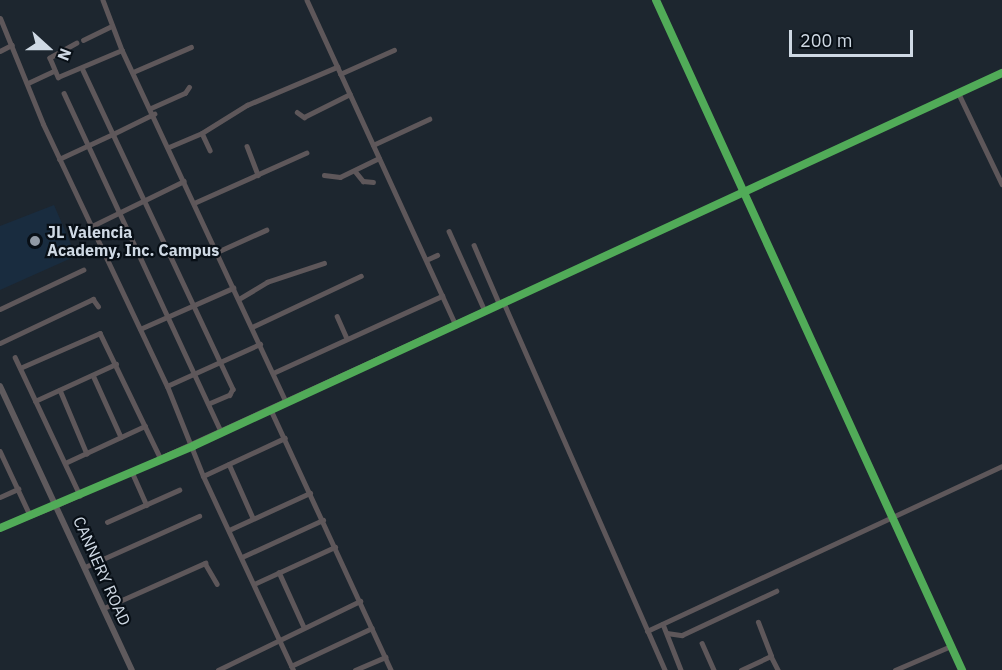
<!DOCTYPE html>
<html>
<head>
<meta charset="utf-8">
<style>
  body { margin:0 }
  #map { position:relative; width:1002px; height:670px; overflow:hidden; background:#1d262f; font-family:"IBM Plex Sans",sans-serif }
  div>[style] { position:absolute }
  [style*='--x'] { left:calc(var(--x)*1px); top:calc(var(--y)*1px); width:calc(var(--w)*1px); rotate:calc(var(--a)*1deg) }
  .built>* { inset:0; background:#192c3f }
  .minor>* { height:4.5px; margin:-2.25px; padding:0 2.25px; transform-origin:2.25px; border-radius:2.25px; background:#5e575a }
  .tertiary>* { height:5px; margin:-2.5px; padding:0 2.5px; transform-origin:2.5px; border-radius:2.5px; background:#5e575a }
  .secondary>* { height:6px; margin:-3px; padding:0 3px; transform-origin:3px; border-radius:3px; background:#5f5a5d }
  .cycleway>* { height:8px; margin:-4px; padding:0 4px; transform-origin:4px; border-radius:4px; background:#51ab58 }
  .dots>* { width:16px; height:16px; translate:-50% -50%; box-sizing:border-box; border:3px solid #080f16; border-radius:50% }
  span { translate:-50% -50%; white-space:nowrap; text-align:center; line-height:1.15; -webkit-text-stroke:4.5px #080f16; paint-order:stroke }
  .poi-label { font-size:16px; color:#cfd9e4; font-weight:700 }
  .left { translate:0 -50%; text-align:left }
  .street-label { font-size:16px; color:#cfd9e4 }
  .north { position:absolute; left:18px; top:18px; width:60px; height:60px; -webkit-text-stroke:4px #080f16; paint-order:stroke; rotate:111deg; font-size:16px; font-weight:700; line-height:24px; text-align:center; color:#cfd9e4 }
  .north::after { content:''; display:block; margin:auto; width:21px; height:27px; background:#cfd9e4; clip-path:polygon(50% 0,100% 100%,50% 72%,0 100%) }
  .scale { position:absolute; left:789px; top:30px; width:124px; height:27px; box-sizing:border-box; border:3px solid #cfd9e4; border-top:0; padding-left:8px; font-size:18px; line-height:21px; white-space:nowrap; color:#cfd9e4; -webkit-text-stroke:4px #080f16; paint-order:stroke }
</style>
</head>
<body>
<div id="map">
  <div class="built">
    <i style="clip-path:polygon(54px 205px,76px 256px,0 290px,0 226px)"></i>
  </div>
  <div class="minor">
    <i style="--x:103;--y:0;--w:53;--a:69.2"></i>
    <i style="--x:122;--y:50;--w:387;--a:65"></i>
    <i style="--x:307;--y:0;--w:358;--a:65.4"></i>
    <i style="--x:656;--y:0;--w:737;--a:65.45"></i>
    <i style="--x:83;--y:40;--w:32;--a:-26"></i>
    <i style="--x:77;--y:43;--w:31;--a:151"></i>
    <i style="--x:50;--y:58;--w:21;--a:67"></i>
    <i style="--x:58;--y:77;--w:69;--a:-22.9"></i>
    <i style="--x:0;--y:51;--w:13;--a:-27"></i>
    <i style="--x:83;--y:70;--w:71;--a:64.9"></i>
    <i style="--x:113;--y:134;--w:46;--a:-26"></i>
    <i style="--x:133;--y:72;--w:63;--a:-23.3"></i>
    <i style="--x:340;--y:74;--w:59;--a:-24"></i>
    <i style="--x:28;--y:83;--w:29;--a:-25"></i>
    <i style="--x:958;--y:92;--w:102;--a:64.4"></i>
    <i style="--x:64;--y:93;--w:375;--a:65.1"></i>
    <i style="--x:151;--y:108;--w:37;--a:-24"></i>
    <i style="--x:185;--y:93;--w:7;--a:-56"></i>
    <i style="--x:297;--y:112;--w:9;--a:36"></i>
    <i style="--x:304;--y:117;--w:51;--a:-26.6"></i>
    <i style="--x:202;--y:133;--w:19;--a:65"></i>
    <i style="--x:373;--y:145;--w:62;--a:-24.9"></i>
    <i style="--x:247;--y:146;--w:31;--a:69"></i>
    <i style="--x:169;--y:147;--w:36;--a:-23"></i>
    <i style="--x:202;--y:133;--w:53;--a:-31.9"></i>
    <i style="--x:247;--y:105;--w:98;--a:-22.9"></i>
    <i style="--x:59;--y:159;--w:60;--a:-24.8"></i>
    <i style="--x:113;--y:134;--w:282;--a:64.8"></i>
    <i style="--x:233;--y:389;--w:7;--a:117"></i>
    <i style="--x:230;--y:395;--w:23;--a:157"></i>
    <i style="--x:355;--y:171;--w:13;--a:51"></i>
    <i style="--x:363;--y:181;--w:10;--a:6"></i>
    <i style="--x:324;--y:175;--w:16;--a:7"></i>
    <i style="--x:340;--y:177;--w:43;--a:-26"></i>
    <i style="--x:743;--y:192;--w:285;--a:-24.7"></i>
    <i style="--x:194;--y:203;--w:123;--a:-24.1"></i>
    <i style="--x:92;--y:226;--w:102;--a:-26.1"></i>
    <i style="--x:449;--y:231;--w:88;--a:65.8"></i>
    <i style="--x:474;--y:245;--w:65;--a:66.6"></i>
    <i style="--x:217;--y:252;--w:54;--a:-24.2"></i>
    <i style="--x:426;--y:260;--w:12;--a:-24"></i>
    <i style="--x:239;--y:299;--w:33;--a:-31"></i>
    <i style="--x:267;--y:282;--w:60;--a:-18.4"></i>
    <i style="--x:504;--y:303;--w:401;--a:66.3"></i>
    <i style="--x:0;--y:309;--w:92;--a:-25.2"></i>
    <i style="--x:337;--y:316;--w:24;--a:66"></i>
    <i style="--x:252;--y:327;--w:120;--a:-25.1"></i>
    <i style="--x:140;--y:329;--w:102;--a:-23.8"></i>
    <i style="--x:0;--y:343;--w:103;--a:-25.3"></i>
    <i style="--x:93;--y:299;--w:9;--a:54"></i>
    <i style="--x:15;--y:357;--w:153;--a:64.8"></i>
    <i style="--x:20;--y:368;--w:87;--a:-23.6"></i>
    <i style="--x:100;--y:333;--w:140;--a:64.2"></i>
    <i style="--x:273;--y:373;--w:186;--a:-24.5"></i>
    <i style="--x:93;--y:375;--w:68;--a:65.7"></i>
    <i style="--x:167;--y:386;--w:102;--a:-24.3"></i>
    <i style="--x:60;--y:390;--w:69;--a:67.1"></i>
    <i style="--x:35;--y:401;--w:89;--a:-24.6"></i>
    <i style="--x:271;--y:410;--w:286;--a:65.2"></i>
    <i style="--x:0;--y:451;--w:71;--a:64.9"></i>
    <i style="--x:65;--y:463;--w:88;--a:-24.8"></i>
    <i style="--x:229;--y:464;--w:59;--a:66"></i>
    <i style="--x:132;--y:472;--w:36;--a:66"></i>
    <i style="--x:203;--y:476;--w:90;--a:-24.9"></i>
    <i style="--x:0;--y:497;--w:20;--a:-24"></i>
    <i style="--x:107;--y:522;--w:79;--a:-24"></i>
    <i style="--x:0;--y:528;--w:61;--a:-22"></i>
    <i style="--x:229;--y:530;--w:89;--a:-24.6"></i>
    <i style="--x:242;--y:557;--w:89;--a:-24.6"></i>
    <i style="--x:85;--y:567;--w:125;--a:-24.1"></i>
    <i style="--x:279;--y:572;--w:60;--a:65.6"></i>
    <i style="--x:254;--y:584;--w:89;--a:-24.6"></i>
    <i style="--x:104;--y:608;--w:111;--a:-24"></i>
    <i style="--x:205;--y:563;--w:24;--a:60"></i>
    <i style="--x:663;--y:624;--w:49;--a:68.6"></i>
    <i style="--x:647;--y:631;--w:391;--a:-24.9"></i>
    <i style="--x:667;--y:633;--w:15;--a:8"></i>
    <i style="--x:682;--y:635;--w:104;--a:-25.1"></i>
    <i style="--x:702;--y:643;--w:30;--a:66"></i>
    <i style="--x:771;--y:656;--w:16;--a:63"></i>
    <i style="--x:291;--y:666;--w:89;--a:-25.1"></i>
    <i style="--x:218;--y:670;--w:158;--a:-25.9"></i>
    <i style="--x:355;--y:670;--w:33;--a:-23"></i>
    <i style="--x:741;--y:670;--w:33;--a:-25"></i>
    <i style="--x:771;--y:656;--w:36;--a:-111"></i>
    <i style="--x:895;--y:670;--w:61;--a:-23.2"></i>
  </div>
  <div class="tertiary">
    <i style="--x:0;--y:18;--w:114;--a:67.9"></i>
    <i style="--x:43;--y:124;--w:290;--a:64.7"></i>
    <i style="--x:167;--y:386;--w:97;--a:68.2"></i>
    <i style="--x:203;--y:476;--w:214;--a:65.1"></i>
    <i style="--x:57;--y:505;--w:754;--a:-24.53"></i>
  </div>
  <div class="secondary">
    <i style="--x:0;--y:386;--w:313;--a:65.1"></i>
  </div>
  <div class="cycleway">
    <i style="--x:656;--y:0;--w:737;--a:65.45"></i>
    <i style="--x:0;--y:528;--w:210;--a:-23"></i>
    <i style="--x:193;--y:446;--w:891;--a:-24.75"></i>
  </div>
  <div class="dots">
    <i style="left:35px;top:241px;background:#919aa5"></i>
  </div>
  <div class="poi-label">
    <span class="left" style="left:47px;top:241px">JL Valencia<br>Academy, Inc. Campus</span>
  </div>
  <div class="street-label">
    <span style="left:102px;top:571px;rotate:66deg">CANNERY ROAD</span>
  </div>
  <div class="north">N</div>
  <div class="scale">200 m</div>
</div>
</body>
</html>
